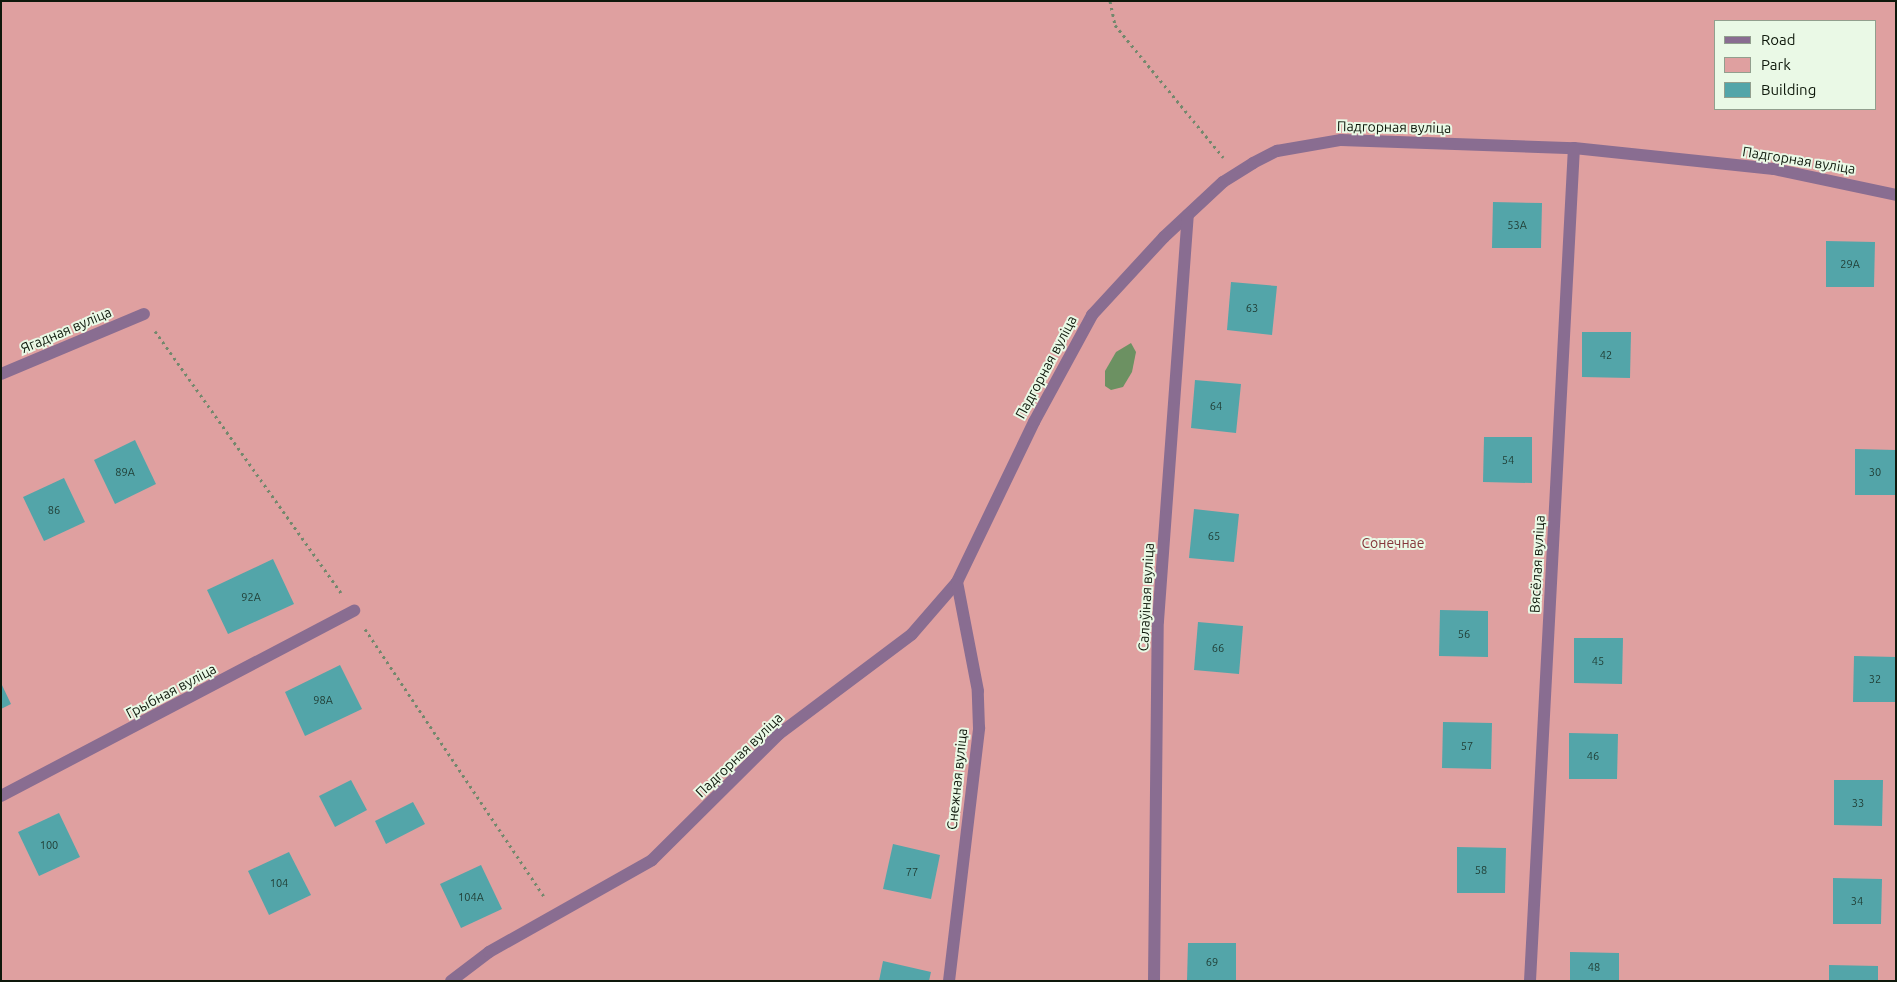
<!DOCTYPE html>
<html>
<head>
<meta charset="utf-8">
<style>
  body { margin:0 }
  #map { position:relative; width:1897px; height:982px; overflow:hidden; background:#c0ddb8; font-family:Ubuntu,sans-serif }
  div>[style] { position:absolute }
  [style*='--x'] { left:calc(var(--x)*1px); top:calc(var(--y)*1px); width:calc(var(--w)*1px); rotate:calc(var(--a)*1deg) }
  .green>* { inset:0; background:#dfa0a0 }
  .water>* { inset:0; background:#6c9162 }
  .building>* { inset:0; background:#53a5a9 }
  .path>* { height:3px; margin-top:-1.5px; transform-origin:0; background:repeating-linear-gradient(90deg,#73886d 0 2.5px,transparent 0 6.5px) }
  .minor>* { height:12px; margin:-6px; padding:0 6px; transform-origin:6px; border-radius:6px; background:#896d91 }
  span { translate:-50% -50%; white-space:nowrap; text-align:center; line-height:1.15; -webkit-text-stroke:4px #eaf9e6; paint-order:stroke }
  .number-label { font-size:11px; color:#1f3b32 }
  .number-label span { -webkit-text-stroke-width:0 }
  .street-label { font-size:14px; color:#0e180b }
  .park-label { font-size:14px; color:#85353a }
  .frame { position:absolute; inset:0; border:2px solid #0e180b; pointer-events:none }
  .legend { position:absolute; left:1714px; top:20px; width:162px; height:90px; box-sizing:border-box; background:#eaf9e6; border:1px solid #929f8e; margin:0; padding:6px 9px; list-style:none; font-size:15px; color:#0e180b }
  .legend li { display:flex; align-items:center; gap:10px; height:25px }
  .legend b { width:25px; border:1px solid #929f8e }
</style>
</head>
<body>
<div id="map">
  <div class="green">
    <i style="clip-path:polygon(evenodd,1px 1px,1896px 1px,1896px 981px,1px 981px,1px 1px,1716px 21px,1876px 21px,1876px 109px,1716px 109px,1716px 21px)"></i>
  </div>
  <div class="water">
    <i style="clip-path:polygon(1131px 343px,1136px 352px,1132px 372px,1123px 387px,1111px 390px,1105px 386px,1105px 371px,1116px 352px)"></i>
  </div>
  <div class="building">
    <i style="clip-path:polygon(1493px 202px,1542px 203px,1541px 248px,1492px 248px)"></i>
    <i style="clip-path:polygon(1826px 241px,1875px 242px,1874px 287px,1826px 287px)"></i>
    <i style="clip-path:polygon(1231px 282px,1277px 286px,1272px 335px,1227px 330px)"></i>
    <i style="clip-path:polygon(1582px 332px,1631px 332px,1630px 378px,1582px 377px)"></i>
    <i style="clip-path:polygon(1195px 380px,1241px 384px,1236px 433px,1191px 428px)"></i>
    <i style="clip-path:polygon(1484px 437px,1532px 437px,1532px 483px,1483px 482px)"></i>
    <i style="clip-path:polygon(135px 440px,156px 484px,115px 504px,94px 460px)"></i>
    <i style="clip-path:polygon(1855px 449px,1896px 450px,1896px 495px,1855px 495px)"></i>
    <i style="clip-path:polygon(64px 478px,85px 522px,44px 541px,23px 497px)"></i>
    <i style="clip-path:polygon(1194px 509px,1239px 514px,1234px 562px,1189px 558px)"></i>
    <i style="clip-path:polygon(273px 559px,294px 604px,228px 634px,207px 590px)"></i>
    <i style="clip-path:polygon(1440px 610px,1488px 611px,1488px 657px,1439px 656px)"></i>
    <i style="clip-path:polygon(1198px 622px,1243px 626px,1239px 674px,1194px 670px)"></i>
    <i style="clip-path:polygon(1574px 638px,1623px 638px,1622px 684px,1574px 683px)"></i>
    <i style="clip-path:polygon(1854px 656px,1896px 657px,1896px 702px,1853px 702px)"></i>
    <i style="clip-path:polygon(340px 665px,362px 709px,305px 736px,285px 692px)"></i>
    <i style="clip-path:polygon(1px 683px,11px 704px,1px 709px)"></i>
    <i style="clip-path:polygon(1443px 722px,1492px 723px,1491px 769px,1442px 768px)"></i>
    <i style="clip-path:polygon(1569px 733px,1618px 734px,1617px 779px,1569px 779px)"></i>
    <i style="clip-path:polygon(351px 780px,367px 810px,335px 827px,319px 796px)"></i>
    <i style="clip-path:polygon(1834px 780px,1883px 780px,1882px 826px,1834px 825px)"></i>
    <i style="clip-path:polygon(413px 802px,425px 824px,386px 844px,375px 821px)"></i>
    <i style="clip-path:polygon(59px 813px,80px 857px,39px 876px,18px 832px)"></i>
    <i style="clip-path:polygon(893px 844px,940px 855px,931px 899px,883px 889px)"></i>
    <i style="clip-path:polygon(1457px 847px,1506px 848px,1505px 893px,1457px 893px)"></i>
    <i style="clip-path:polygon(289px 852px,311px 895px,269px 915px,248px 871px)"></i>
    <i style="clip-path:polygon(481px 865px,502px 909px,461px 928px,440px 884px)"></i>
    <i style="clip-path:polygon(1833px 878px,1882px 879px,1881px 924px,1833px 924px)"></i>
    <i style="clip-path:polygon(1188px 943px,1236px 943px,1236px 981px,1187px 981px)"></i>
    <i style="clip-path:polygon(1570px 952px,1619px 953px,1619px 981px,1570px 981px)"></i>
    <i style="clip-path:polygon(883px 961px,931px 972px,929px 981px,879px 981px)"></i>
    <i style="clip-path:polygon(1829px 965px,1878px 966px,1878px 981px,1829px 981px)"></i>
  </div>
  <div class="path">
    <i style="--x:1110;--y:1;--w:25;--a:78"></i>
    <i style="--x:1115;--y:25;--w:171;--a:50.7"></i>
    <i style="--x:155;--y:331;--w:321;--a:54.6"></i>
    <i style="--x:365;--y:629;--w:321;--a:56.2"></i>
  </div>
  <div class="minor">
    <i style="--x:1;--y:374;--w:155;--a:-22.8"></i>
    <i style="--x:1;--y:796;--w:399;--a:-27.7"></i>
    <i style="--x:451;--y:981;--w:48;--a:-37.3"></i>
    <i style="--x:489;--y:952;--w:187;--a:-29.4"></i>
    <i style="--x:652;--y:860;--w:179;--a:-44.8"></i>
    <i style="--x:779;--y:734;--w:166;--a:-36.9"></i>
    <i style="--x:912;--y:634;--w:69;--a:-49.1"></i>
    <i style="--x:957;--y:582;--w:178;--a:-64.3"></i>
    <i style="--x:1034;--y:422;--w:122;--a:-61.5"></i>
    <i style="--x:1092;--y:315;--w:106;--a:-47.3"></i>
    <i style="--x:1164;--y:237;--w:81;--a:-43"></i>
    <i style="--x:1223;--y:182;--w:36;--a:-32"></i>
    <i style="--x:1253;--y:163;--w:27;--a:-27"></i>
    <i style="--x:1277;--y:151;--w:65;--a:-9.8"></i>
    <i style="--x:1341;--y:140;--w:233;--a:2"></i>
    <i style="--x:1574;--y:148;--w:201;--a:6"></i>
    <i style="--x:1774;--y:169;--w:125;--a:12"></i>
    <i style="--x:949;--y:981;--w:255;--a:-83.2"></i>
    <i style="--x:979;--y:728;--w:37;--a:-92"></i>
    <i style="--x:978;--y:691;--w:111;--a:-100.9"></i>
    <i style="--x:1154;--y:981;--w:360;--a:-89.4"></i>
    <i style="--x:1158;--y:621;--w:407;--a:-85.8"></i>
    <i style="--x:1530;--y:981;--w:834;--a:-86.98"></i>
  </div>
  <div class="number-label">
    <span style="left:1517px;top:225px">53А</span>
    <span style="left:1850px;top:264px">29А</span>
    <span style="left:1252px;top:308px">63</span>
    <span style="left:1606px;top:355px">42</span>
    <span style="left:1216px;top:406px">64</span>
    <span style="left:1508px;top:460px">54</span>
    <span style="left:125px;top:472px">89А</span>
    <span style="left:1875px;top:472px">30</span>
    <span style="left:54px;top:510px">86</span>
    <span style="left:1214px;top:536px">65</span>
    <span style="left:251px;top:597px">92А</span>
    <span style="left:1464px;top:634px">56</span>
    <span style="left:1218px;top:648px">66</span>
    <span style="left:1598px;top:661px">45</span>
    <span style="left:1875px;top:679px">32</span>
    <span style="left:323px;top:700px">98А</span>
    <span style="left:1467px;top:746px">57</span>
    <span style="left:1593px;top:756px">46</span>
    <span style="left:1858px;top:803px">33</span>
    <span style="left:49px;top:845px">100</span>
    <span style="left:1481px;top:870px">58</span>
    <span style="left:912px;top:872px">77</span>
    <span style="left:279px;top:883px">104</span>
    <span style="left:471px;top:897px">104А</span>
    <span style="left:1857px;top:901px">34</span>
    <span style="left:1212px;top:962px">69</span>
    <span style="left:1594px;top:967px">48</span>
  </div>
  <div class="street-label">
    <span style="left:1394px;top:127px;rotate:1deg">Падгорная вуліца</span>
    <span style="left:1799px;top:160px;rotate:9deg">Падгорная вуліца</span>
    <span style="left:66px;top:330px;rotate:-23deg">Ягадная вуліца</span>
    <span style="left:1046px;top:367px;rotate:-62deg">Падгорная вуліца</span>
    <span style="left:1537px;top:564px;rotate:-87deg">Вясёлая вуліца</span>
    <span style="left:1146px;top:597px;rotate:-87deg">Салаўіная вуліца</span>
    <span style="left:171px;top:691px;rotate:-28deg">Грыбная вуліца</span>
    <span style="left:739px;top:755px;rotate:-44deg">Падгорная вуліца</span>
    <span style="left:957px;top:779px;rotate:-84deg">Снежная вуліца</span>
  </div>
  <div class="park-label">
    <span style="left:1393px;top:543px">Сонечнае</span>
  </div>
  <div class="frame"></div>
  <ul class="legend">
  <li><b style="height:6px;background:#896d91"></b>Road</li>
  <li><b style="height:14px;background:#dfa0a0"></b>Park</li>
  <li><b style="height:14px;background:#53a5a9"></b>Building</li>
  </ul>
</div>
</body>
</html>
